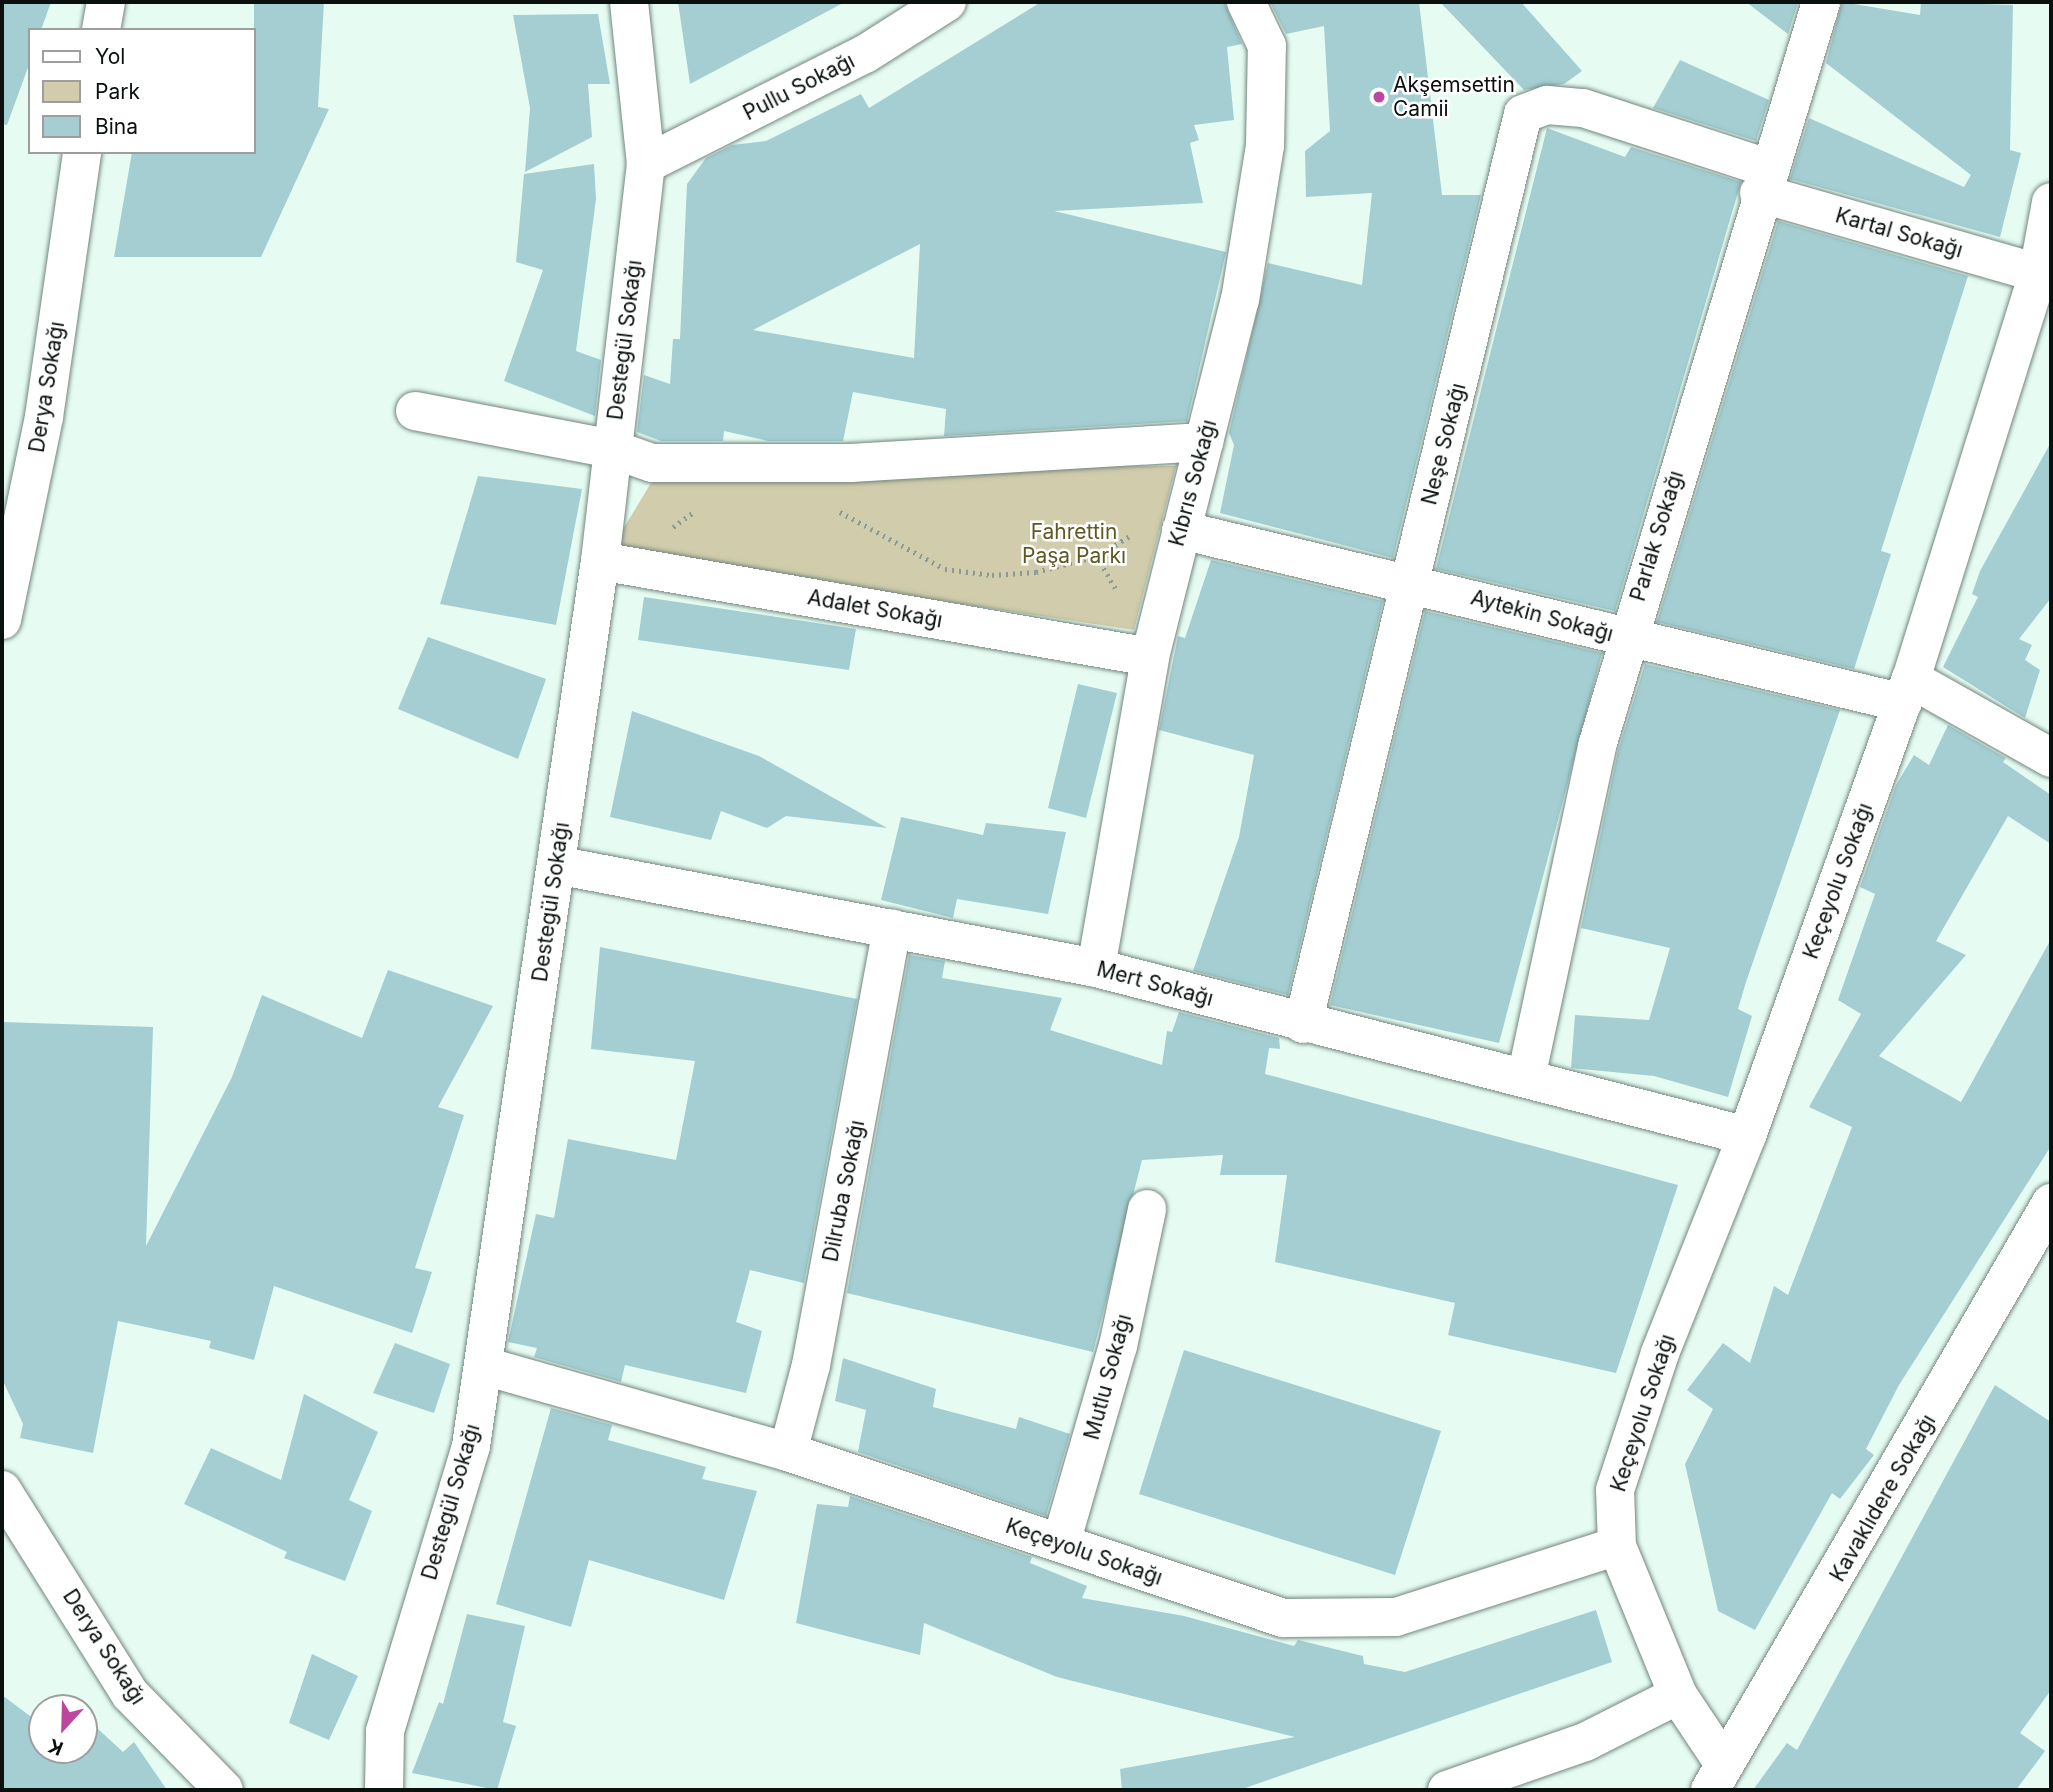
<!DOCTYPE html>
<html>
<head>
<meta charset="utf-8">
<style>
  body { margin:0 }
  #map { position:relative; width:2053px; height:1792px; overflow:hidden; background:#e6fcf3; font-family:Inter,sans-serif }
  div>[style] { position:absolute }
  [style*='--x'] { left:calc(var(--x)*1px); top:calc(var(--y)*1px); width:calc(var(--w)*1px); rotate:calc(var(--a)*1deg) }
  .green>* { inset:0; background:#d0ccac }
  .building>* { inset:0; background:#a4ced2 }
  .path>* { height:4.5px; margin-top:-2.25px; transform-origin:0; background:repeating-linear-gradient(90deg,#8a9a94 0 2px,transparent 0 7px) }
  .roads { filter:drop-shadow(0 0 2px #73867e) drop-shadow(0 0 2px #73867e) }
  .street>* { height:38px; margin:-19px; padding:0 19px; transform-origin:19px; border-radius:19px; background:#fff }
  .dots>* { width:19px; height:19px; translate:-50% -50%; box-sizing:border-box; border:4px solid #fff; border-radius:50% }
  span { translate:-50% -50%; white-space:nowrap; text-align:center; line-height:1.15; -webkit-text-stroke:5px #fff; paint-order:stroke }
  .poi-label { font-size:21px; color:#09100e }
  .left { translate:0 -50%; text-align:left }
  .street-label { font-size:21px; color:#09100e }
  .park-label { font-size:21px; color:#605822 }
  .frame { position:absolute; inset:0; border:4px solid #09100e; pointer-events:none }
  .legend { position:absolute; left:28px; top:28px; width:228px; height:126px; box-sizing:border-box; background:#fff; border:2px solid #9d9f9f; margin:0; padding:9px 12px; list-style:none; font-size:21px; color:#09100e }
  .legend li { display:flex; align-items:center; gap:14px; height:35px }
  .legend b { width:35px; border:2px solid #9d9f9f }
  .north { position:absolute; left:28px; top:1694px; width:70px; height:70px; box-sizing:border-box; background:#fff; border:2px solid #9d9f9f; border-radius:50%; rotate:202deg; font-size:19px; font-weight:700; line-height:28px; text-align:center; color:#09100e }
  .north::after { content:''; display:block; margin:auto; width:24px; height:32px; background:#bc479f; clip-path:polygon(50% 0,100% 100%,50% 72%,0 100%) }
</style>
</head>
<body>
<div id="map">
  <div class="green">
    <i style="clip-path:polygon(1176px 466px,1134px 630px,610px 551px,660px 468px)"></i>
  </div>
  <div class="building">
    <i style="clip-path:polygon(2px 2px,51px 2px,41px 30px,30px 30px,30px 62px,7px 125px,2px 124px)"></i>
    <i style="clip-path:polygon(254px 2px,324px 2px,318px 107px,329px 109px,261px 257px,114px 257px,132px 152px,254px 152px)"></i>
    <i style="clip-path:polygon(678px 2px,845px 2px,690px 84px)"></i>
    <i style="clip-path:polygon(evenodd,1041px 2px,1224px 2px,1242px 44px,1227px 47px,1234px 120px,1194px 125px,1199px 140px,1190px 143px,1203px 203px,1054px 211px,1226px 252px,1187px 421px,944px 436px,946px 409px,853px 392px,843px 441px,768px 441px,724px 431px,723px 441px,661px 441px,637px 432px,644px 375px,670px 384px,673px 339px,680px 339px,687px 184px,706px 158px,732px 145px,766px 141px,861px 94px,869px 108px,1041px 2px,920px 244px,914px 358px,753px 330px,920px 244px)"></i>
    <i style="clip-path:polygon(1270px 2px,1419px 2px,1442px 195px,1481px 195px,1393px 558px,1220px 513px,1234px 445px,1229px 433px,1268px 263px,1362px 285px,1372px 193px,1306px 197px,1305px 151px,1330px 131px,1324px 26px,1286px 34px)"></i>
    <i style="clip-path:polygon(1440px 2px,1521px 2px,1582px 71px,1564px 84px,1524px 90px)"></i>
    <i style="clip-path:polygon(1746px 2px,1798px 2px,1788px 34px)"></i>
    <i style="clip-path:polygon(1842px 2px,1920px 15px,1921px 2px,2013px 5px,2010px 150px,2021px 153px,2000px 237px,1790px 179px,1809px 118px,1964px 187px,1971px 175px,1826px 63px)"></i>
    <i style="clip-path:polygon(598px 14px,610px 84px,588px 84px,592px 137px,525px 172px,530px 108px,513px 15px)"></i>
    <i style="clip-path:polygon(1680px 60px,1769px 100px,1756px 141px,1653px 108px)"></i>
    <i style="clip-path:polygon(1547px 128px,1625px 157px,1631px 147px,1741px 182px,1615px 611px,1436px 569px)"></i>
    <i style="clip-path:polygon(594px 164px,596px 199px,576px 351px,601px 360px,595px 416px,504px 381px,543px 270px,516px 262px,524px 174px)"></i>
    <i style="clip-path:polygon(1778px 221px,1968px 276px,1881px 551px,1891px 554px,1854px 669px,1657px 622px)"></i>
    <i style="clip-path:polygon(2051px 442px,2051px 598px,2019px 639px,2032px 645px,2025px 660px,2040px 670px,2025px 718px,1943px 667px,1978px 597px,1972px 594px,1980px 571px)"></i>
    <i style="clip-path:polygon(478px 476px,582px 489px,556px 625px,440px 604px)"></i>
    <i style="clip-path:polygon(1211px 560px,1383px 601px,1288px 995px,1193px 971px,1239px 837px,1254px 755px,1159px 730px,1178px 636px,1185px 638px)"></i>
    <i style="clip-path:polygon(644px 597px,856px 629px,849px 670px,638px 640px)"></i>
    <i style="clip-path:polygon(1425px 611px,1602px 653px,1499px 1043px,1330px 1005px)"></i>
    <i style="clip-path:polygon(428px 637px,546px 679px,518px 759px,398px 709px)"></i>
    <i style="clip-path:polygon(1645px 664px,1840px 710px,1746px 982px,1738px 1009px,1752px 1016px,1728px 1097px,1654px 1076px,1571px 1068px,1575px 1015px,1649px 1020px,1670px 948px,1581px 928px,1618px 751px)"></i>
    <i style="clip-path:polygon(1078px 684px,1117px 693px,1086px 818px,1048px 808px)"></i>
    <i style="clip-path:polygon(632px 711px,759px 756px,887px 828px,786px 816px,767px 828px,721px 811px,711px 840px,610px 817px)"></i>
    <i style="clip-path:polygon(1948px 725px,2006px 758px,2003px 762px,2051px 795px,2051px 844px,2008px 816px,1936px 941px,1966px 955px,1879px 1056px,1961px 1102px,2051px 939px,2051px 1146px,1899px 1385px,1866px 1449px,1874px 1455px,1840px 1499px,1832px 1493px,1755px 1630px,1718px 1611px,1685px 1464px,1713px 1409px,1687px 1390px,1723px 1343px,1750px 1363px,1774px 1286px,1788px 1295px,1852px 1127px,1809px 1107px,1861px 1014px,1838px 1000px,1875px 894px,1860px 887px,1896px 785px,1914px 755px,1929px 765px)"></i>
    <i style="clip-path:polygon(901px 817px,983px 835px,986px 823px,1066px 832px,1048px 914px,957px 899px,953px 918px,881px 900px)"></i>
    <i style="clip-path:polygon(600px 947px,857px 999px,804px 1283px,750px 1270px,736px 1322px,762px 1331px,746px 1393px,625px 1365px,621px 1382px,534px 1357px,537px 1348px,508px 1342px,536px 1214px,554px 1218px,568px 1139px,676px 1160px,695px 1061px,591px 1049px)"></i>
    <i style="clip-path:polygon(909px 955px,945px 961px,942px 978px,1062px 998px,1050px 1030px,1162px 1065px,1167px 1031px,1172px 1032px,1179px 1012px,1279px 1038px,1280px 1049px,1269px 1048px,1265px 1074px,1678px 1185px,1616px 1373px,1448px 1335px,1455px 1303px,1275px 1262px,1287px 1175px,1220px 1175px,1223px 1155px,1142px 1160px,1093px 1352px,847px 1293px)"></i>
    <i style="clip-path:polygon(388px 970px,493px 1006px,438px 1107px,464px 1115px,415px 1268px,432px 1272px,412px 1333px,274px 1286px,254px 1360px,209px 1348px,211px 1341px,118px 1321px,93px 1453px,20px 1438px,23px 1424px,2px 1379px,2px 1022px,153px 1027px,146px 1246px,232px 1077px,262px 995px,362px 1038px)"></i>
    <i style="clip-path:polygon(395px 1343px,450px 1364px,434px 1413px,373px 1393px)"></i>
    <i style="clip-path:polygon(1184px 1350px,1441px 1431px,1395px 1575px,1139px 1494px)"></i>
    <i style="clip-path:polygon(843px 1358px,936px 1389px,933px 1407px,1016px 1429px,1019px 1417px,1070px 1434px,1046px 1516px,858px 1452px,866px 1410px,835px 1401px)"></i>
    <i style="clip-path:polygon(1995px 1385px,2051px 1422px,2051px 1690px,2020px 1733px,2045px 1751px,2016px 1790px,1753px 1790px,1787px 1743px,1797px 1750px)"></i>
    <i style="clip-path:polygon(304px 1394px,378px 1432px,349px 1500px,372px 1511px,345px 1581px,284px 1558px,287px 1552px,184px 1504px,211px 1448px,281px 1480px)"></i>
    <i style="clip-path:polygon(551px 1408px,612px 1425px,608px 1440px,706px 1467px,702px 1479px,757px 1491px,724px 1600px,589px 1560px,571px 1627px,496px 1604px)"></i>
    <i style="clip-path:polygon(850px 1496px,1032px 1557px,1030px 1563px,1087px 1586px,1082px 1598px,1184px 1616px,1294px 1646px,1298px 1640px,1363px 1656px,1364px 1664px,1405px 1672px,1596px 1610px,1612px 1662px,1239px 1790px,1122px 1790px,1120px 1769px,1295px 1737px,1057px 1677px,924px 1623px,920px 1655px,796px 1623px,817px 1504px,848px 1507px)"></i>
    <i style="clip-path:polygon(467px 1614px,525px 1626px,503px 1722px,516px 1726px,497px 1790px,412px 1773px,439px 1702px,443px 1704px)"></i>
    <i style="clip-path:polygon(312px 1654px,358px 1676px,329px 1740px,289px 1723px)"></i>
    <i style="clip-path:polygon(2px 1695px,42px 1725px,42px 1750px,84px 1756px,84px 1716px,123px 1752px,134px 1742px,167px 1790px,2px 1790px)"></i>
  </div>
  <div class="path">
    <i style="--x:840;--y:512;--w:119;--a:28.5"></i>
    <i style="--x:945;--y:569;--w:47;--a:7.3"></i>
    <i style="--x:992;--y:575;--w:44;--a:-3.9"></i>
    <i style="--x:1036;--y:572;--w:63;--a:-14.7"></i>
    <i style="--x:1097;--y:556;--w:42;--a:-31.4"></i>
    <i style="--x:673;--y:527;--w:26;--a:-36"></i>
    <i style="--x:1097;--y:556;--w:40;--a:60.3"></i>
  </div>
  <div class="roads">
    <div class="street">
      <i style="--x:101;--y:30;--w:28;--a:-80"></i>
      <i style="--x:646;--y:164;--w:245;--a:-26.7"></i>
      <i style="--x:865;--y:54;--w:97;--a:-32.4"></i>
      <i style="--x:1759;--y:193;--w:290;--a:16"></i>
      <i style="--x:415;--y:411;--w:201;--a:10.9"></i>
      <i style="--x:612;--y:449;--w:42;--a:19.3"></i>
      <i style="--x:652;--y:463;--w:199;--a:0"></i>
      <i style="--x:851;--y:463;--w:354;--a:-3.4"></i>
      <i style="--x:1181;--y:530;--w:742;--a:13.47"></i>
      <i style="--x:600;--y:561;--w:558;--a:9.9"></i>
      <i style="--x:2;--y:620;--w:207;--a:-78.3"></i>
      <i style="--x:44;--y:417;--w:268;--a:-81.8"></i>
      <i style="--x:1911;--y:679;--w:161;--a:29.4"></i>
      <i style="--x:556;--y:865;--w:550;--a:10.8"></i>
      <i style="--x:1096;--y:968;--w:672;--a:14.47"></i>
      <i style="--x:1096;--y:968;--w:316;--a:-80.1"></i>
      <i style="--x:1150;--y:657;--w:368;--a:-75.9"></i>
      <i style="--x:1240;--y:300;--w:156;--a:-80.8"></i>
      <i style="--x:1265;--y:146;--w:100;--a:-88.9"></i>
      <i style="--x:1267;--y:46;--w:49;--a:-115.5"></i>
      <i style="--x:1303;--y:1024;--w:936;--a:-76.41"></i>
      <i style="--x:1523;--y:114;--w:26;--a:-21"></i>
      <i style="--x:1547;--y:105;--w:36;--a:5"></i>
      <i style="--x:1583;--y:108;--w:194;--a:18"></i>
      <i style="--x:1526;--y:1078;--w:340;--a:-77.9"></i>
      <i style="--x:1597;--y:746;--w:777;--a:-73.24"></i>
      <i style="--x:484;--y:1366;--w:316;--a:15.8"></i>
      <i style="--x:788;--y:1452;--w:522;--a:18.54"></i>
      <i style="--x:1283;--y:1618;--w:113;--a:-0.5"></i>
      <i style="--x:1396;--y:1617;--w:232;--a:-17.8"></i>
      <i style="--x:788;--y:1452;--w:90;--a:-75.2"></i>
      <i style="--x:811;--y:1365;--w:444;--a:-79.5"></i>
      <i style="--x:2;--y:1490;--w:241;--a:57.9"></i>
      <i style="--x:130;--y:1694;--w:134;--a:45.6"></i>
      <i style="--x:1061;--y:1543;--w:205;--a:-73.9"></i>
      <i style="--x:1118;--y:1346;--w:140;--a:-78"></i>
      <i style="--x:1724;--y:1764;--w:83;--a:-123.7"></i>
      <i style="--x:1678;--y:1695;--w:161;--a:-112.3"></i>
      <i style="--x:1617;--y:1546;--w:56;--a:-92"></i>
      <i style="--x:1615;--y:1490;--w:144;--a:-71.8"></i>
      <i style="--x:1660;--y:1353;--w:234;--a:-68.2"></i>
      <i style="--x:1747;--y:1136;--w:486;--a:-70.3"></i>
      <i style="--x:1911;--y:679;--w:425;--a:-72.6"></i>
      <i style="--x:2038;--y:273;--w:72;--a:-79.6"></i>
      <i style="--x:384;--y:1790;--w:59;--a:-89"></i>
      <i style="--x:385;--y:1731;--w:298;--a:-73.2"></i>
      <i style="--x:471;--y:1446;--w:894;--a:-81.71"></i>
      <i style="--x:600;--y:561;--w:400;--a:-83.4"></i>
      <i style="--x:646;--y:164;--w:163;--a:-96"></i>
      <i style="--x:1447;--y:1790;--w:146;--a:-19.2"></i>
      <i style="--x:1585;--y:1742;--w:104;--a:-26.8"></i>
      <i style="--x:1710;--y:1790;--w:679;--a:-59.85"></i>
    </div>
  </div>
  <div class="dots">
    <i style="left:1379px;top:97px;background:#bc479f"></i>
  </div>
  <div class="poi-label">
    <span class="left" style="left:1393px;top:97px">Akşemsettin<br>Camii</span>
  </div>
  <div class="street-label">
    <span style="left:799px;top:87px;rotate:-27deg">Pullu Sokağı</span>
    <span style="left:1899px;top:233px;rotate:16deg">Kartal Sokağı</span>
    <span style="left:625px;top:340px;rotate:-83deg">Destegül Sokağı</span>
    <span style="left:47px;top:387px;rotate:-81deg">Derya Sokağı</span>
    <span style="left:1444px;top:444px;rotate:-76deg">Neşe Sokağı</span>
    <span style="left:1193px;top:483px;rotate:-75deg">Kıbrıs Sokağı</span>
    <span style="left:1657px;top:536px;rotate:-73deg">Parlak Sokağı</span>
    <span style="left:875px;top:609px;rotate:10deg">Adalet Sokağı</span>
    <span style="left:1542px;top:616px;rotate:15deg">Aytekin Sokağı</span>
    <span style="left:1838px;top:881px;rotate:-70deg">Keçeyolu Sokağı</span>
    <span style="left:551px;top:902px;rotate:-82deg">Destegül Sokağı</span>
    <span style="left:1155px;top:984px;rotate:15deg">Mert Sokağı</span>
    <span style="left:844px;top:1191px;rotate:-79deg">Dilruba Sokağı</span>
    <span style="left:1108px;top:1377px;rotate:-75deg">Mutlu Sokağı</span>
    <span style="left:1643px;top:1413px;rotate:-72deg">Keçeyolu Sokağı</span>
    <span style="left:1883px;top:1498px;rotate:-60deg">Kavaklıdere Sokağı</span>
    <span style="left:451px;top:1502px;rotate:-74deg">Destegül Sokağı</span>
    <span style="left:1084px;top:1552px;rotate:19deg">Keçeyolu Sokağı</span>
    <span style="left:104px;top:1647px;rotate:57deg">Derya Sokağı</span>
  </div>
  <div class="park-label">
    <span style="left:1074px;top:544px">Fahrettin<br>Paşa Parkı</span>
  </div>
  <div class="frame"></div>
  <ul class="legend">
  <li><b style="height:9px;background:#fff"></b>Yol</li>
  <li><b style="height:19px;background:#d0ccac"></b>Park</li>
  <li><b style="height:19px;background:#a4ced2"></b>Bina</li>
  </ul>
  <div class="north">K</div>
</div>
</body>
</html>
